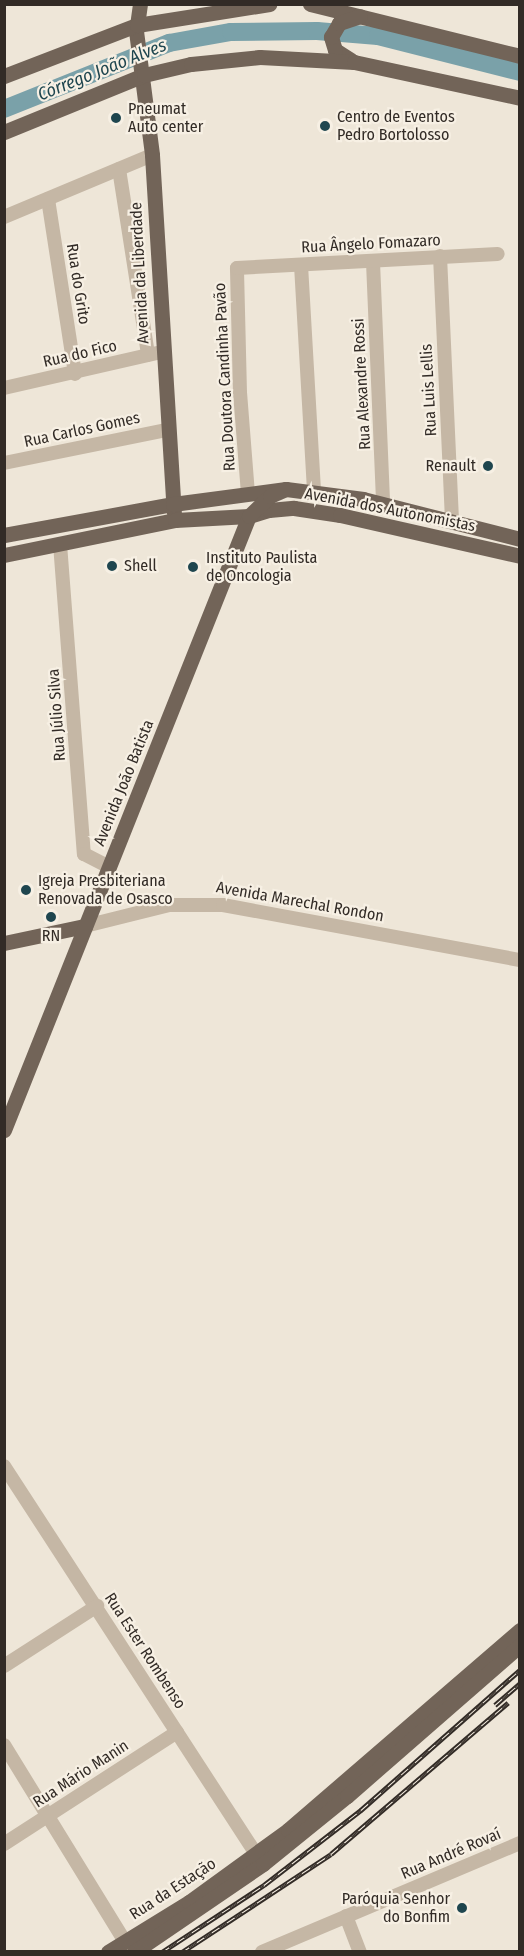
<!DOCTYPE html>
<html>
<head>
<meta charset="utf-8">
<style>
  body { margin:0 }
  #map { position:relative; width:524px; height:1956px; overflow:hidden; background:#eee6d8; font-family:"Fira Sans Condensed",sans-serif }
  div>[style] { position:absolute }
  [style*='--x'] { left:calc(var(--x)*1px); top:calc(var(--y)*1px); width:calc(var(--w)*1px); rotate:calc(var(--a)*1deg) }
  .river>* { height:18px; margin:-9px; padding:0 9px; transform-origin:9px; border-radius:9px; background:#7aa1a9 }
  .minor>* { height:14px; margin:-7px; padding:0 7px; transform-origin:7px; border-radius:7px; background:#c5b7a5 }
  .major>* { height:15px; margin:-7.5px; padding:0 7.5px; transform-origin:7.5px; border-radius:7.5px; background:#726458 }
  .rail>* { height:5px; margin-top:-2.5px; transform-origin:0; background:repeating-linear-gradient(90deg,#f7f0e4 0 9px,#322b26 0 18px); box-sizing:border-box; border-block:2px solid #322b26 }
  .dots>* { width:16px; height:16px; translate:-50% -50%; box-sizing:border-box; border:3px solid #f7f0e4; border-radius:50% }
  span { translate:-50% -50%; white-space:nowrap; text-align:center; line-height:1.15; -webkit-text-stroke:4.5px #f7f0e4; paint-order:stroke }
  .poi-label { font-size:16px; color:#322b26 }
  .left { translate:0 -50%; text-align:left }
  .right { translate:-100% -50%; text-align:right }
  .street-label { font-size:16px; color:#322b26 }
  .water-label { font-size:18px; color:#1f464f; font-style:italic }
  .frame { position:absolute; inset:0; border:6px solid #322b26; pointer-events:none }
</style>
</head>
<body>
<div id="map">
  <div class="river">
    <i style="--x:4;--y:109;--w:178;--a:-21.8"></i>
    <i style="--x:169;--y:43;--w:63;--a:-10.1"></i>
    <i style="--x:231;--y:32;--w:86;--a:-0.7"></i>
    <i style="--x:317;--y:31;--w:61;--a:4.7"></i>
    <i style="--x:378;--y:36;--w:146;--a:14.2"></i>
  </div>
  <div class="minor">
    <i style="--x:119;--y:169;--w:188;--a:81.1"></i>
    <i style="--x:48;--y:199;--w:177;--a:81.2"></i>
    <i style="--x:4;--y:217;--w:160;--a:-22.7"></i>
    <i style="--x:440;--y:256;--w:266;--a:87.4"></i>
    <i style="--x:373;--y:262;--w:242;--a:87.6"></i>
    <i style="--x:301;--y:265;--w:227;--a:86.7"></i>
    <i style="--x:4;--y:388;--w:157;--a:-12.9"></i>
    <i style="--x:4;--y:463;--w:165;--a:-11.5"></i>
    <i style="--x:248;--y:494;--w:101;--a:-94.5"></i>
    <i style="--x:240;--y:393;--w:125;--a:-91.4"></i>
    <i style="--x:237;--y:268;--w:261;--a:-3.1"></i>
    <i style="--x:60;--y:544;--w:311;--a:85.6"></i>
    <i style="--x:84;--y:854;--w:29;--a:27"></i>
    <i style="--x:85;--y:926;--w:87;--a:-14"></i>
    <i style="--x:169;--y:905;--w:54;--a:0"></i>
    <i style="--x:223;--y:905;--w:302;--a:10.5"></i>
    <i style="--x:4;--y:1466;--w:463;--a:57"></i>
    <i style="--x:4;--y:1666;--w:111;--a:-32.8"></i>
    <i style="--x:4;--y:1745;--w:241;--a:58.4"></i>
    <i style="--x:4;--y:1844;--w:206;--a:-32.9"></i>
    <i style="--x:346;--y:1916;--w:39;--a:69"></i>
    <i style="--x:262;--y:1952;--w:280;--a:-22.9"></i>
  </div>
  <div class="major">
    <i style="--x:140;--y:4;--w:27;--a:98"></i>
    <i style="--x:136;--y:31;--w:125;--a:82.6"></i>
    <i style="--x:152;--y:155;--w:358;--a:86.5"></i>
    <i style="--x:310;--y:4;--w:216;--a:13.9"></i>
    <i style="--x:351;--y:60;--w:19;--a:-148"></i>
    <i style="--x:335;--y:50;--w:14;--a:-107"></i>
    <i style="--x:331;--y:37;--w:16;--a:-60"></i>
    <i style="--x:339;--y:23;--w:22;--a:-18"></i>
    <i style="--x:4;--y:76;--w:142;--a:-21"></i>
    <i style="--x:137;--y:25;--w:134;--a:-9"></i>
    <i style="--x:4;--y:132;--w:151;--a:-22.2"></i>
    <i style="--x:144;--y:75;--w:48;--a:-13.2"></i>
    <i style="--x:191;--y:64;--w:69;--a:-5.8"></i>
    <i style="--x:260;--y:57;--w:94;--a:3"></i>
    <i style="--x:354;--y:62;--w:170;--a:12.2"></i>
    <i style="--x:4;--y:535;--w:172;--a:-10.4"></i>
    <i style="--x:173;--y:504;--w:114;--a:-7.6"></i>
    <i style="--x:286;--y:489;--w:78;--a:7.4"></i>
    <i style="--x:363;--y:499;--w:162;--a:14.3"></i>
    <i style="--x:4;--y:555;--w:175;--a:-11.6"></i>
    <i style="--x:175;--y:520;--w:74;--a:-3.1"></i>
    <i style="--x:249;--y:516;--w:21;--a:-17"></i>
    <i style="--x:269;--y:510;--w:25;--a:-5"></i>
    <i style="--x:294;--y:508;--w:47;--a:8.7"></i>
    <i style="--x:340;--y:515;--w:185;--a:12.8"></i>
    <i style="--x:4;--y:943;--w:83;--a:-11.9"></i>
    <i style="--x:4;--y:1130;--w:661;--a:-68.25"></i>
    <i style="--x:249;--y:516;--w:29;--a:-44"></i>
    <i style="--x:270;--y:496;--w:17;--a:-24"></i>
    <i style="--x:108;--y:1952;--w:95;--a:-31.7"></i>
    <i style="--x:189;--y:1902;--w:122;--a:-36"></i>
    <i style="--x:288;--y:1830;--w:306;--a:-40.8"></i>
    <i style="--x:134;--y:1952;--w:156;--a:-34.3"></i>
    <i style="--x:263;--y:1864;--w:108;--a:-39"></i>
    <i style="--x:347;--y:1796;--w:230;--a:-41.1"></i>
  </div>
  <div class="rail">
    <i style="--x:495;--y:1705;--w:33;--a:-41"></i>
    <i style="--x:162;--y:1952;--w:122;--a:-33.3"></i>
    <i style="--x:264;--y:1885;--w:123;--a:-37.7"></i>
    <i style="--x:361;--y:1810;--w:212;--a:-41.4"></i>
    <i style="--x:182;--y:1952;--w:178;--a:-33.3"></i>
    <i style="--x:331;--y:1854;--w:233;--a:-40.5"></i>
  </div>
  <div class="dots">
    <i style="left:116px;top:118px;background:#1f464f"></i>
    <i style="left:325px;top:126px;background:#1f464f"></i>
    <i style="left:488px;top:466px;background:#1f464f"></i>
    <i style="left:112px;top:566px;background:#1f464f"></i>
    <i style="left:193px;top:567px;background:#1f464f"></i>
    <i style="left:26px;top:890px;background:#1f464f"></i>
    <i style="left:51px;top:917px;background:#1f464f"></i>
    <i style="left:462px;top:1908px;background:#1f464f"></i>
  </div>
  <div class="poi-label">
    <span class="left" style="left:128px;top:118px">Pneumat<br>Auto center</span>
    <span class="left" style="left:337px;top:126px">Centro de Eventos<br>Pedro Bortolosso</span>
    <span class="right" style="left:476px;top:466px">Renault</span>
    <span class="left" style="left:206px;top:567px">Instituto Paulista<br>de Oncologia</span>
    <span class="left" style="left:124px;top:566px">Shell</span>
    <span class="left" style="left:38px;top:890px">Igreja Presbiteriana<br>Renovada de Osasco</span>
    <span style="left:51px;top:936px">RN</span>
    <span class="right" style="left:450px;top:1908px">Paróquia Senhor<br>do Bonfim</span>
  </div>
  <div class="street-label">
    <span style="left:371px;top:244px;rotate:-3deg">Rua Ângelo Fomazaro</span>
    <span style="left:140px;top:273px;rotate:-93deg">Avenida da Liberdade</span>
    <span style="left:78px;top:284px;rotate:81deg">Rua do Grito</span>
    <span style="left:80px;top:354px;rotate:-13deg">Rua do Fico</span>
    <span style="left:225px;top:377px;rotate:-93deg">Rua Doutora Candinha Pavão</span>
    <span style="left:362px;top:384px;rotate:-93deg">Rua Alexandre Rossi</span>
    <span style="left:429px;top:390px;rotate:-93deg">Rua Luis Lellis</span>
    <span style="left:82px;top:430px;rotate:-12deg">Rua Carlos Gomes</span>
    <span style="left:390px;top:510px;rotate:11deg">Avenida dos Autonomistas</span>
    <span style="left:57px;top:715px;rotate:-94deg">Rua Júlio Silva</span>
    <span style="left:124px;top:783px;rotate:-68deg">Avenida João Batista</span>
    <span style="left:300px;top:902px;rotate:10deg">Avenida Marechal Rondon</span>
    <span style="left:145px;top:1651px;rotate:57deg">Rua Ester Rombenso</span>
    <span style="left:81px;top:1774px;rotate:-33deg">Rua Mário Manin</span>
    <span style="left:451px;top:1854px;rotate:-23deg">Rua André Rovaí</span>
    <span style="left:173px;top:1889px;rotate:-33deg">Rua da Estação</span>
  </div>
  <div class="water-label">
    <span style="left:102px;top:70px;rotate:-22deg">Córrego João Alves</span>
  </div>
  <div class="frame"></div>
</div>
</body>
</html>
